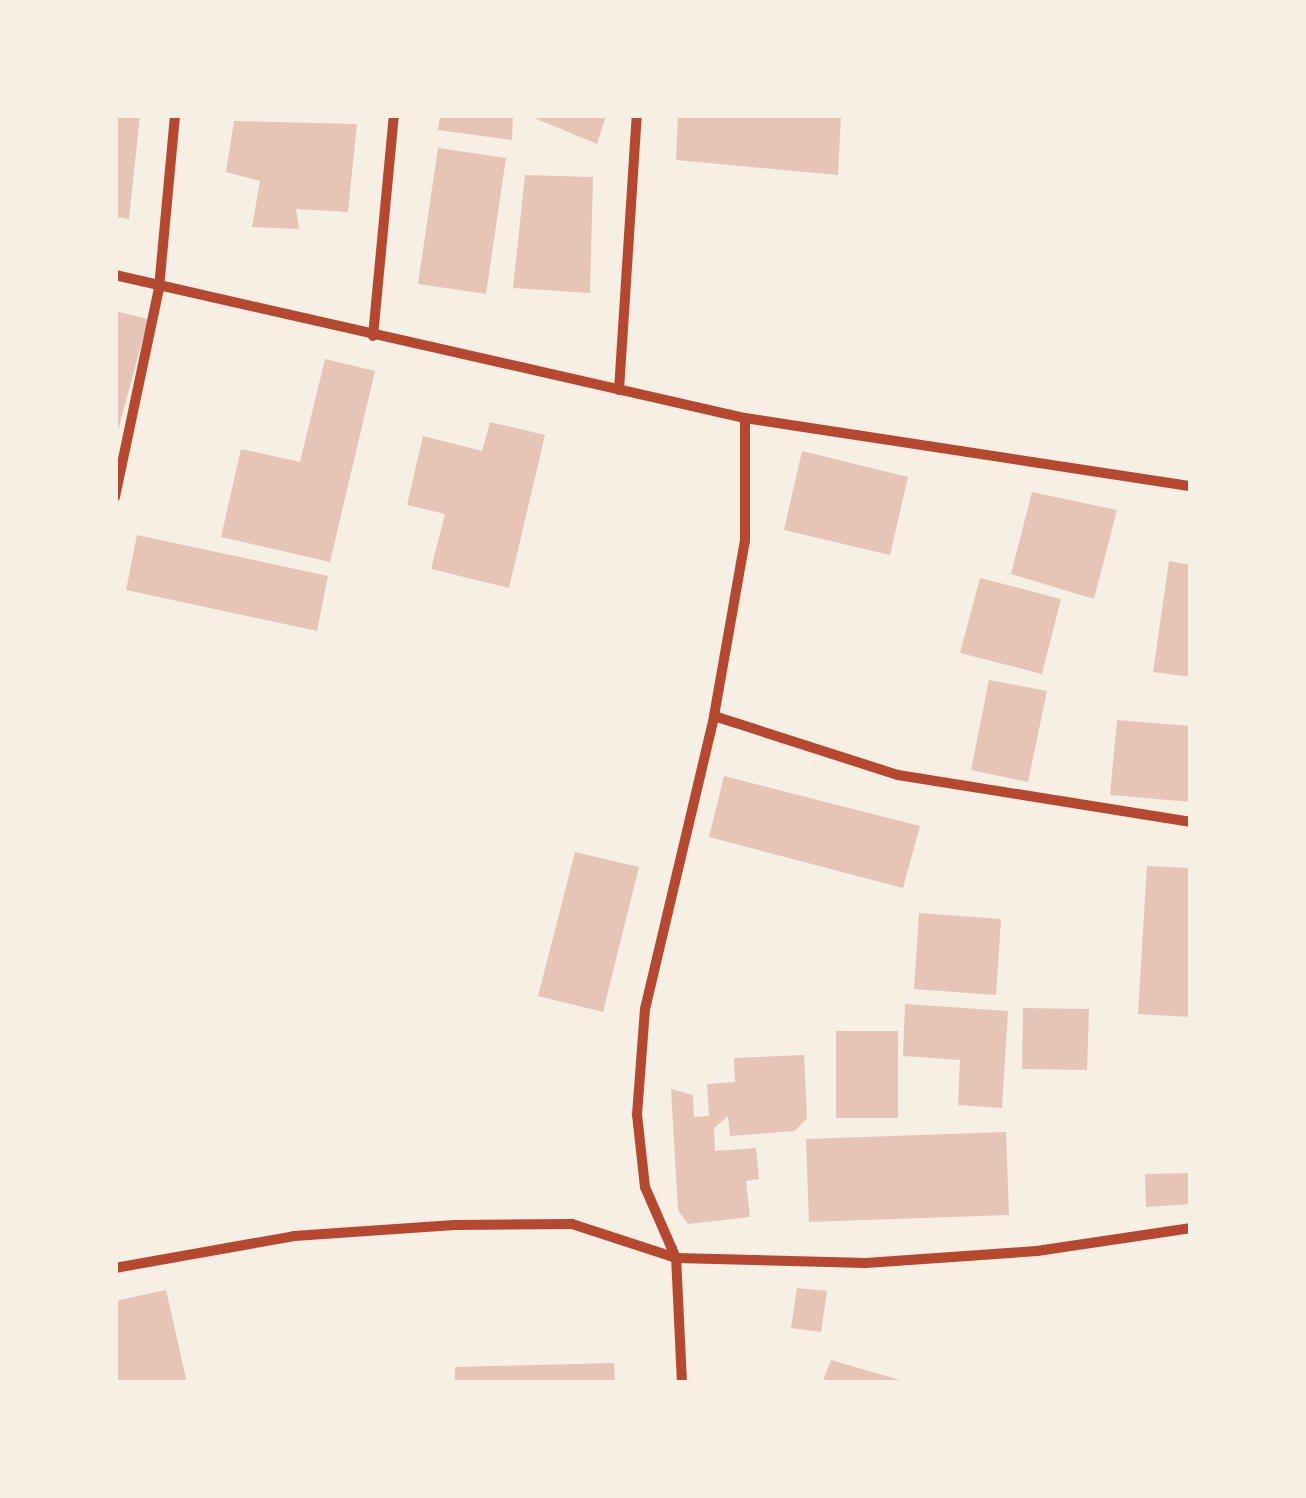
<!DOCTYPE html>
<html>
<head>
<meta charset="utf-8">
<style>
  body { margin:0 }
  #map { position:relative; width:1306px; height:1498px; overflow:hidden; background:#f6efe4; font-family:Helvetica,sans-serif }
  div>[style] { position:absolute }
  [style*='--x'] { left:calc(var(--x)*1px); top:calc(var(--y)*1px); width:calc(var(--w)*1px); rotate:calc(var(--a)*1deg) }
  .building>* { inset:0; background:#e6c5b7 }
  .minor>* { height:10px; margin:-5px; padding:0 5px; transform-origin:5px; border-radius:5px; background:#b5482f }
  span { translate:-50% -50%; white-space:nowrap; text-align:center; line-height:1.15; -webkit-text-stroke:10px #f6efe4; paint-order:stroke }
  .frame { position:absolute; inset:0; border:118px solid #f6efe4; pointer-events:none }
</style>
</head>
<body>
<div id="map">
  <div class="building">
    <i style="clip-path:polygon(115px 115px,140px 115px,129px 219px,115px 217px)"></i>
    <i style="clip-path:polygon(440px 115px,513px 115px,512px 140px,438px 130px)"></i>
    <i style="clip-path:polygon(527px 115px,606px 115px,597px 144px)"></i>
    <i style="clip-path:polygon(678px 115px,841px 115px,838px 175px,676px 160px)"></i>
    <i style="clip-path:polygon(234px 121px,357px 124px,348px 212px,296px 209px,299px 229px,252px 227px,260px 181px,226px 172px)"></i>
    <i style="clip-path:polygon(438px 148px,506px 158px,486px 294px,418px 284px)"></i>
    <i style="clip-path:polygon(525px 175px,593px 177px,590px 293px,513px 288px)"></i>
    <i style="clip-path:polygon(115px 311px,148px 319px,116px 438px,115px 438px)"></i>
    <i style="clip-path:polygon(325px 359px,375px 371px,330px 562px,221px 537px,241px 449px,300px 462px)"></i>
    <i style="clip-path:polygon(490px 422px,545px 435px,509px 588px,431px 569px,445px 514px,407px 505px,423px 436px,482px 451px)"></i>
    <i style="clip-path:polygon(802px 451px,908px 477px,890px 555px,784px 530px)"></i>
    <i style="clip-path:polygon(1032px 492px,1117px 510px,1094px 599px,1011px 574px)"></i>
    <i style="clip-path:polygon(137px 535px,328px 576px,317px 631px,126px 590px)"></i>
    <i style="clip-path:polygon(1169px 561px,1191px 565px,1191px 677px,1153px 672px)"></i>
    <i style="clip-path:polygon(980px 578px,1061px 599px,1042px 674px,960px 653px)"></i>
    <i style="clip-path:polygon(989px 680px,1047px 691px,1028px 782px,971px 770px)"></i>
    <i style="clip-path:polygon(1117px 720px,1191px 726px,1191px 802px,1110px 795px)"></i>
    <i style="clip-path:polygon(724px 776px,920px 826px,903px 888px,709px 837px)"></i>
    <i style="clip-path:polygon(575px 852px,639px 867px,603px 1012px,538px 996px)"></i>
    <i style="clip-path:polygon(1147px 866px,1191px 868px,1191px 1017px,1138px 1014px)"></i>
    <i style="clip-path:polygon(919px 913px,1001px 919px,996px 995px,914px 989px)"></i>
    <i style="clip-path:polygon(905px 1004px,1008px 1011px,1002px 1108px,958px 1105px,960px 1060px,903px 1056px)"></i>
    <i style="clip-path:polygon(1023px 1008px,1089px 1009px,1087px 1070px,1022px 1069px)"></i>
    <i style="clip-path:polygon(836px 1031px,898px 1031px,898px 1118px,836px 1118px)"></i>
    <i style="clip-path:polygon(804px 1055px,807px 1118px,795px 1131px,730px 1136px,728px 1116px,714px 1128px,715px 1151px,756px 1148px,759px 1179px,746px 1181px,750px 1217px,688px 1224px,678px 1210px,671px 1089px,693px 1095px,694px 1117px,709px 1116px,707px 1084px,735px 1082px,734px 1058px)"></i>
    <i style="clip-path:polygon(1006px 1132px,1009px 1215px,809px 1222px,806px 1139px)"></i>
    <i style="clip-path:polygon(1191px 1173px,1191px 1204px,1146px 1207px,1145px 1174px)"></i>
    <i style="clip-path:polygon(797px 1288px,827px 1291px,821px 1332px,791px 1328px)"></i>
    <i style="clip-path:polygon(166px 1290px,187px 1383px,115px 1383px,115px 1301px)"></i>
    <i style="clip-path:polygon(831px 1360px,900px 1380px,900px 1383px,822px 1383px)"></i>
    <i style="clip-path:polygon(614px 1363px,615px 1383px,455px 1383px,455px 1367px)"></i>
  </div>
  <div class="minor">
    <i style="--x:115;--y:275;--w:646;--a:12.79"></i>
    <i style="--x:745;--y:418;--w:451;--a:8.7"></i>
    <i style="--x:373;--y:336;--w:222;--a:-84.6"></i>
    <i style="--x:619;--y:390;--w:276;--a:-86.3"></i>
    <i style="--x:115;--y:497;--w:214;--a:-78.1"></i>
    <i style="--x:159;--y:288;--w:174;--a:-84.7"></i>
    <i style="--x:714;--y:716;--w:193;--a:17.8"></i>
    <i style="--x:898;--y:775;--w:297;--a:9.1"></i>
    <i style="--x:115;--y:1268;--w:182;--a:-10.1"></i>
    <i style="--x:294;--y:1236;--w:161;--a:-3.9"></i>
    <i style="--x:455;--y:1225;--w:117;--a:-0.5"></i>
    <i style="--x:572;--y:1224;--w:109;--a:18.1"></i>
    <i style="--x:676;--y:1258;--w:190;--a:1.5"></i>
    <i style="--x:866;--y:1263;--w:171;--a:-4"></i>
    <i style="--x:1037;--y:1251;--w:156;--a:-8.5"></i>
    <i style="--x:682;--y:1383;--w:125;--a:-92.7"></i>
    <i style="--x:676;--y:1258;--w:77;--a:-113.6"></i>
    <i style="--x:645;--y:1187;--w:72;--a:-96.3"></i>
    <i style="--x:637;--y:1115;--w:106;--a:-85.7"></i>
    <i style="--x:645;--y:1009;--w:301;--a:-76.7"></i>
    <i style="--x:714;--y:716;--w:178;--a:-80"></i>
    <i style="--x:745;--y:541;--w:123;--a:-90"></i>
  </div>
  <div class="frame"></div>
</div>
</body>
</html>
